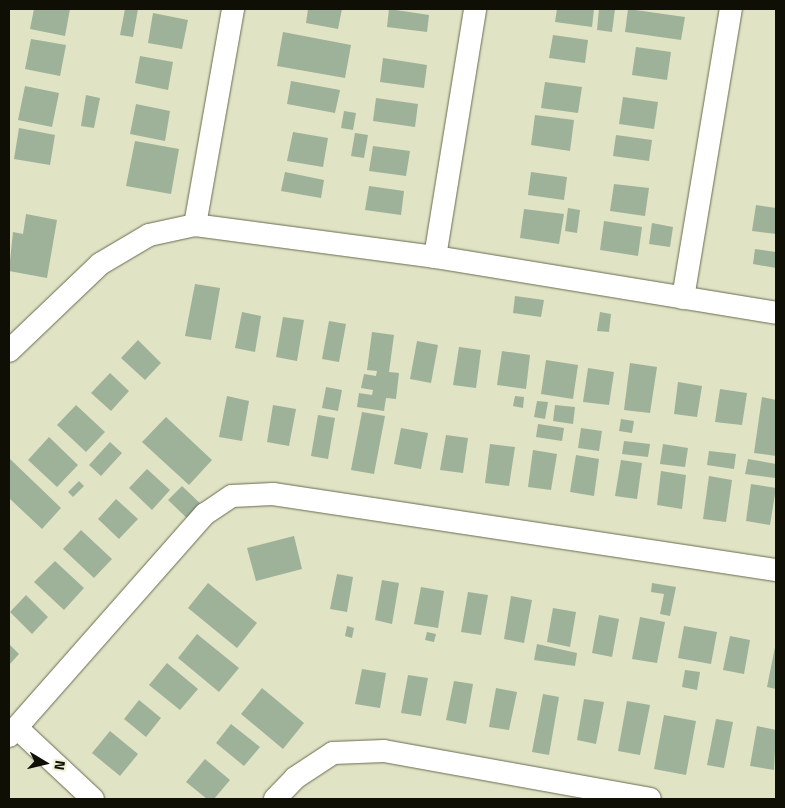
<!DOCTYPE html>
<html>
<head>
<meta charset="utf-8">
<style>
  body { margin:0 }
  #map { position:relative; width:785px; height:808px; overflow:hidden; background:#e1e3c5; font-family:"Titillium Web",sans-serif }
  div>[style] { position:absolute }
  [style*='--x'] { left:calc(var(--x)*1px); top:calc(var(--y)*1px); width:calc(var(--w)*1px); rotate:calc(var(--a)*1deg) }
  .building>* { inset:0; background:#9eb199 }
  .roads { filter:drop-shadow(0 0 1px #6a6b50) drop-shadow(0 0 1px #6a6b50) }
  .minor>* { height:22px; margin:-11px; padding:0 11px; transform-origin:11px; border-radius:11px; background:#fff }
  span { translate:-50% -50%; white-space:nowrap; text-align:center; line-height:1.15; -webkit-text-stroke:5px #eff1d2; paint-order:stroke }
  .frame { position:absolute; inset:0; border:10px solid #0f0f06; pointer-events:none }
  .north { position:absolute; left:20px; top:738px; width:50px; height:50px; -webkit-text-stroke:4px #eff1d2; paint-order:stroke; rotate:99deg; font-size:14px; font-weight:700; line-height:20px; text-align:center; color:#0f0f06 }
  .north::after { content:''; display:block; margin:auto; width:18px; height:22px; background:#0f0f06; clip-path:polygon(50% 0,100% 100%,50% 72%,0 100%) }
</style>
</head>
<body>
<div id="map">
  <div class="building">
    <i style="clip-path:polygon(34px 9px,70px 9px,65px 36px,30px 29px)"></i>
    <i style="clip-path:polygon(125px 9px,138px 9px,133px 37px,120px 35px)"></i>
    <i style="clip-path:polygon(308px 9px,342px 9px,338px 29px,306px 23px)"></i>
    <i style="clip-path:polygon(389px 9px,429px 15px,427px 32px,387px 27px)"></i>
    <i style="clip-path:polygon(557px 9px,594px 9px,592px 27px,555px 22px)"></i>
    <i style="clip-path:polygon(599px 9px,615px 9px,612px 32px,597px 30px)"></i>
    <i style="clip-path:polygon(628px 9px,685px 17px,681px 40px,625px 32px)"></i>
    <i style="clip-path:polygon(153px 13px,188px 20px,182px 49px,148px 43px)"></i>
    <i style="clip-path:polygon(283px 32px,351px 45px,345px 78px,277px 66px)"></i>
    <i style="clip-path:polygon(553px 35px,588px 40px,585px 63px,549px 58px)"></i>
    <i style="clip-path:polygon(31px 39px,66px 45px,60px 76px,25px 69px)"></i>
    <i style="clip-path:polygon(636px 47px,671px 52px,667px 80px,632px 75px)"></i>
    <i style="clip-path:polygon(140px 56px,173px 62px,168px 90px,135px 83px)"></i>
    <i style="clip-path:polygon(383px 58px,427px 65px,424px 88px,380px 82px)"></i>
    <i style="clip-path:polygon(291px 81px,340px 90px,335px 113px,287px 104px)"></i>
    <i style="clip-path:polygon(545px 82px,582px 87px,578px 113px,541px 108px)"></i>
    <i style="clip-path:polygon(25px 86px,59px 93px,52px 127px,18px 120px)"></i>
    <i style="clip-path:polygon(86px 95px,100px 98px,94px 128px,81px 126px)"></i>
    <i style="clip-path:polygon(623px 97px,658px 102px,654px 129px,619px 124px)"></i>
    <i style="clip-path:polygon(376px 98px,418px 104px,415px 127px,373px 121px)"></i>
    <i style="clip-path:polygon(136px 104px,170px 111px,165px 141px,130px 134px)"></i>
    <i style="clip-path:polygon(344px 111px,356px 113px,353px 130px,341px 128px)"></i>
    <i style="clip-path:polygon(535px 115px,574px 120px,570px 151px,531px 145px)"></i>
    <i style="clip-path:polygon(19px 128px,55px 135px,50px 165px,14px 159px)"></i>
    <i style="clip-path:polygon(293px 132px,328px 138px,323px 167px,287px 161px)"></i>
    <i style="clip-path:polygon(355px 133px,368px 135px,364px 158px,351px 156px)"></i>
    <i style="clip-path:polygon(616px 135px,652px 140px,649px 161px,613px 156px)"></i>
    <i style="clip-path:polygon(135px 141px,179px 149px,171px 194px,126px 186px)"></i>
    <i style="clip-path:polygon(373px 146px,410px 151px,406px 176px,369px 171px)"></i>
    <i style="clip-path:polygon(285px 172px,324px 180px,321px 198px,281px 191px)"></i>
    <i style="clip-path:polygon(531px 172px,567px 177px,564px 200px,528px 195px)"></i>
    <i style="clip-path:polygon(614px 184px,649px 188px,645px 216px,610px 211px)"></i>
    <i style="clip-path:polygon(369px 186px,404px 191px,401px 215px,365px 210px)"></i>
    <i style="clip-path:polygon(756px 205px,776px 208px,776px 234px,752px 231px)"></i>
    <i style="clip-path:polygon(568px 208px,580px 210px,577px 233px,565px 231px)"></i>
    <i style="clip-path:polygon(524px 209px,564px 214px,559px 244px,520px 238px)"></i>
    <i style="clip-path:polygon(26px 214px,57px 220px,47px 278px,9px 271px,13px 232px,23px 234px)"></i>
    <i style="clip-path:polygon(604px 221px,642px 227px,638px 256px,600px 250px)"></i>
    <i style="clip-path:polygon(652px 223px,673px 227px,670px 247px,649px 244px)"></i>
    <i style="clip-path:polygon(755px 249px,776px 252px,776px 268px,753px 264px)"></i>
    <i style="clip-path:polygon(195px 284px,220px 288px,211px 340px,185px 336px)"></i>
    <i style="clip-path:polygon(515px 296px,544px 300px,541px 317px,513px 313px)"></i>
    <i style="clip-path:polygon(242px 312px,261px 316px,255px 352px,235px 348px)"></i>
    <i style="clip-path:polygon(600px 312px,611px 314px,609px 332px,597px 331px)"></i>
    <i style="clip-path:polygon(283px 317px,304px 320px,297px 361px,276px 357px)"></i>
    <i style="clip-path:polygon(329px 321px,346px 324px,339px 362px,322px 359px)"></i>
    <i style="clip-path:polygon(372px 332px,394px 335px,389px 372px,399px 373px,396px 399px,386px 398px,384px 411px,357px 407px,359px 393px,372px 395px,373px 390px,361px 388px,364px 374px,376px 376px,377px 371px,367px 370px)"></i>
    <i style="clip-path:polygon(138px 340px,161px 363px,145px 380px,121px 358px)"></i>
    <i style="clip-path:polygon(417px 341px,438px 345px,431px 383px,410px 379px)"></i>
    <i style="clip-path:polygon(459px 347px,481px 350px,476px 388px,453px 385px)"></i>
    <i style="clip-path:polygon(502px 351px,530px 355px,526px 389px,497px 385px)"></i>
    <i style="clip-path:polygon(546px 360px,578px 365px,573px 399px,541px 394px)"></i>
    <i style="clip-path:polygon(630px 363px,657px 367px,650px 413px,624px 410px)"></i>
    <i style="clip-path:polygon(588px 368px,614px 372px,609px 405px,583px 402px)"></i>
    <i style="clip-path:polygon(110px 373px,129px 391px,111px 411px,91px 393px)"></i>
    <i style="clip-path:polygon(678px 382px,702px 386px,697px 417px,674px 414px)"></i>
    <i style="clip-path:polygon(326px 387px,342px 390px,338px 411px,322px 408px)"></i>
    <i style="clip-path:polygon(720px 389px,747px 393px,742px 425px,715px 422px)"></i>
    <i style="clip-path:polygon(227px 396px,249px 401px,242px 441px,219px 437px)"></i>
    <i style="clip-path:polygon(515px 396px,524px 397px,523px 408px,513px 406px)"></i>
    <i style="clip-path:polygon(762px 397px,776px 400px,776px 456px,754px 453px)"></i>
    <i style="clip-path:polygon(537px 401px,548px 402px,545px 419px,534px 417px)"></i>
    <i style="clip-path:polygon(76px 405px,105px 432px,86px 452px,57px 425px)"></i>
    <i style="clip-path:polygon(273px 405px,296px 409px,289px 446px,267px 442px)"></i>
    <i style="clip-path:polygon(555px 405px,575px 407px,573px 424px,553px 421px)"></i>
    <i style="clip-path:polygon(362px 412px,385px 416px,374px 474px,351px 470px)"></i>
    <i style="clip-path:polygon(318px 415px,335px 418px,328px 459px,311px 456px)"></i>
    <i style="clip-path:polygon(166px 417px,212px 460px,189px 485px,142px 442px)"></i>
    <i style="clip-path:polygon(621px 419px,634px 421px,632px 433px,619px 431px)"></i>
    <i style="clip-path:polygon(538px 424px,564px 428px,562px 441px,536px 437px)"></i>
    <i style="clip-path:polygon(401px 428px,428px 433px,421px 469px,394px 464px)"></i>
    <i style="clip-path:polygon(581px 428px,602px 431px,599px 451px,578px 448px)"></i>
    <i style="clip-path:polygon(446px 435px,468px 438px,463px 473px,440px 470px)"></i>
    <i style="clip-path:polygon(49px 437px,78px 465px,57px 487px,28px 460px)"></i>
    <i style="clip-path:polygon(624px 441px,650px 444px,648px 457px,622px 454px)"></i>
    <i style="clip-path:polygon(110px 442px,122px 453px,101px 476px,89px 465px)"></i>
    <i style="clip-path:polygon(490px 444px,515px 447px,509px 486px,485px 483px)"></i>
    <i style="clip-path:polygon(663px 444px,688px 448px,685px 467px,660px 464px)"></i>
    <i style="clip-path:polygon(533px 450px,557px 454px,551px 490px,528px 487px)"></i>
    <i style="clip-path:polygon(709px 451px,736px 454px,734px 469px,707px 465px)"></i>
    <i style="clip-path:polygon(576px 455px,599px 459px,594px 496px,570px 492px)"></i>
    <i style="clip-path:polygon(9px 458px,61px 508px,42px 529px,9px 498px)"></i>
    <i style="clip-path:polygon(748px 459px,776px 464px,775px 478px,745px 474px)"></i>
    <i style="clip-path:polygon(621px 460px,642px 463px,637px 499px,615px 496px)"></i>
    <i style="clip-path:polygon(147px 469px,170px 490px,152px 510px,129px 488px)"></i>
    <i style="clip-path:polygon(661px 471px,686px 475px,682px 509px,657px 505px)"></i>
    <i style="clip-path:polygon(709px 476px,732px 480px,726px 522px,703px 519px)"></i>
    <i style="clip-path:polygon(79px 481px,84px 486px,73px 497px,68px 492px)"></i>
    <i style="clip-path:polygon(751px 484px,776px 488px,770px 525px,746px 521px)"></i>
    <i style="clip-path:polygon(182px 486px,206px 509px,192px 523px,168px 500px)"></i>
    <i style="clip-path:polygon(116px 499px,138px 519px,119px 539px,98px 519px)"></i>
    <i style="clip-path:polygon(81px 530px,112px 559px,94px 578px,63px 549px)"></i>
    <i style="clip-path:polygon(294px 536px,302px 569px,256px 581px,247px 548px)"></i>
    <i style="clip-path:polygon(55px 561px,84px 588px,64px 610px,34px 582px)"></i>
    <i style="clip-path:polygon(337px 574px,353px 577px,347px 612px,330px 609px)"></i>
    <i style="clip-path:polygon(382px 580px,399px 583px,392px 624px,375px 620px)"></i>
    <i style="clip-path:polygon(208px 583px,257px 623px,237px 648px,188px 608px)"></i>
    <i style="clip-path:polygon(652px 583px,676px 587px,670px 616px,660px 614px,664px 594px,651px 592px)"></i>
    <i style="clip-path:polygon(421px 587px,444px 591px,438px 628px,414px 624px)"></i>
    <i style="clip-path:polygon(468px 592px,488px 595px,481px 635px,461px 632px)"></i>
    <i style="clip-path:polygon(26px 595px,48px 617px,32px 634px,10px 612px)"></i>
    <i style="clip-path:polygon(511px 596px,532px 600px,524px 643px,504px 639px)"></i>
    <i style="clip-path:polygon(553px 608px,576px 612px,570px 647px,547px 642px)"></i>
    <i style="clip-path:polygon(599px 615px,619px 619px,612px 657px,592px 653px)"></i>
    <i style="clip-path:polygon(640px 617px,665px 622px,657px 663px,632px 659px)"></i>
    <i style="clip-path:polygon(347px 626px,354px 628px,352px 638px,345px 636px)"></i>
    <i style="clip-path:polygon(684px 626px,717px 632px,711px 664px,678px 658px)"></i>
    <i style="clip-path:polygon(427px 632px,436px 634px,434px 642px,425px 640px)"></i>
    <i style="clip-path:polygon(197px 634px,239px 668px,219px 692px,178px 658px)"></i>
    <i style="clip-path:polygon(730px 636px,750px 640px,744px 674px,723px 670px)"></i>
    <i style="clip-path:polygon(776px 642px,776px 689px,767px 687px)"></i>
    <i style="clip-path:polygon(9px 644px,19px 654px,9px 665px)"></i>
    <i style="clip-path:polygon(537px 644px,577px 653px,575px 666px,534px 660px)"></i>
    <i style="clip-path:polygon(167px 663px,198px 689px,180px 710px,149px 685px)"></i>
    <i style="clip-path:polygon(362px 669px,386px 673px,380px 708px,355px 704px)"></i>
    <i style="clip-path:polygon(685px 670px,700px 672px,697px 690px,682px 687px)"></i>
    <i style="clip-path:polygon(408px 675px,428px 678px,421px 716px,401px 713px)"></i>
    <i style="clip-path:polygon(454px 681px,473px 684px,466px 724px,446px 720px)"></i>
    <i style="clip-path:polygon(262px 688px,304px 723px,283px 749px,241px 714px)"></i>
    <i style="clip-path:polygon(496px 688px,517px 692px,509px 730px,489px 727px)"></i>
    <i style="clip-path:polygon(543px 694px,559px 697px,549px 755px,532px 752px)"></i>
    <i style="clip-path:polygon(584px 699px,604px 702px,596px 744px,577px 740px)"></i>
    <i style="clip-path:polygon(139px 700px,161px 718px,146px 737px,124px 719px)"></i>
    <i style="clip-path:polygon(627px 701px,650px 705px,640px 755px,618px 751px)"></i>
    <i style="clip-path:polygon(664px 715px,696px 721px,686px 775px,654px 769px)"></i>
    <i style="clip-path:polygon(716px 719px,733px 722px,724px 768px,707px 765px)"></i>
    <i style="clip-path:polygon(231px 724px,260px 747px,244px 766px,216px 743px)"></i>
    <i style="clip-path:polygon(757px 726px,776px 730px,774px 770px,750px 766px)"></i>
    <i style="clip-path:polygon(110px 731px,138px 754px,120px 776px,92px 753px)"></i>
    <i style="clip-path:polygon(205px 759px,230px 780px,214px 799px,207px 799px,186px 782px)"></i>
  </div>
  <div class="roads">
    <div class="minor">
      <i style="--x:195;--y:225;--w:219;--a:-80"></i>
      <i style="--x:435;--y:257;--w:251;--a:-80.8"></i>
      <i style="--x:683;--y:298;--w:293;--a:-80.6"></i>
      <i style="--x:9;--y:351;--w:126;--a:-43.7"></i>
      <i style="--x:100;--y:264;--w:57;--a:-30.6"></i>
      <i style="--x:149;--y:235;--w:47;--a:-12.3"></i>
      <i style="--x:195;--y:225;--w:242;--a:7.6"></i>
      <i style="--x:435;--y:257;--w:346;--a:9.3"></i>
      <i style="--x:17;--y:728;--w:104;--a:43.1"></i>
      <i style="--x:9;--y:736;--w:296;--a:-48.6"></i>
      <i style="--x:205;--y:514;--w:32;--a:-34"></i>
      <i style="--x:232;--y:496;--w:41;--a:-2.8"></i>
      <i style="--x:273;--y:494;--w:509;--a:8.59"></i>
      <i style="--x:275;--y:799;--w:29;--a:-46"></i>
      <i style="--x:295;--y:778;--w:45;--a:-33.3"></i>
      <i style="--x:333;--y:753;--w:51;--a:-2.2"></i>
      <i style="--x:384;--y:751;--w:270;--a:10.2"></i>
    </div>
  </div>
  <div class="frame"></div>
  <div class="north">N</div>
</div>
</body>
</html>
